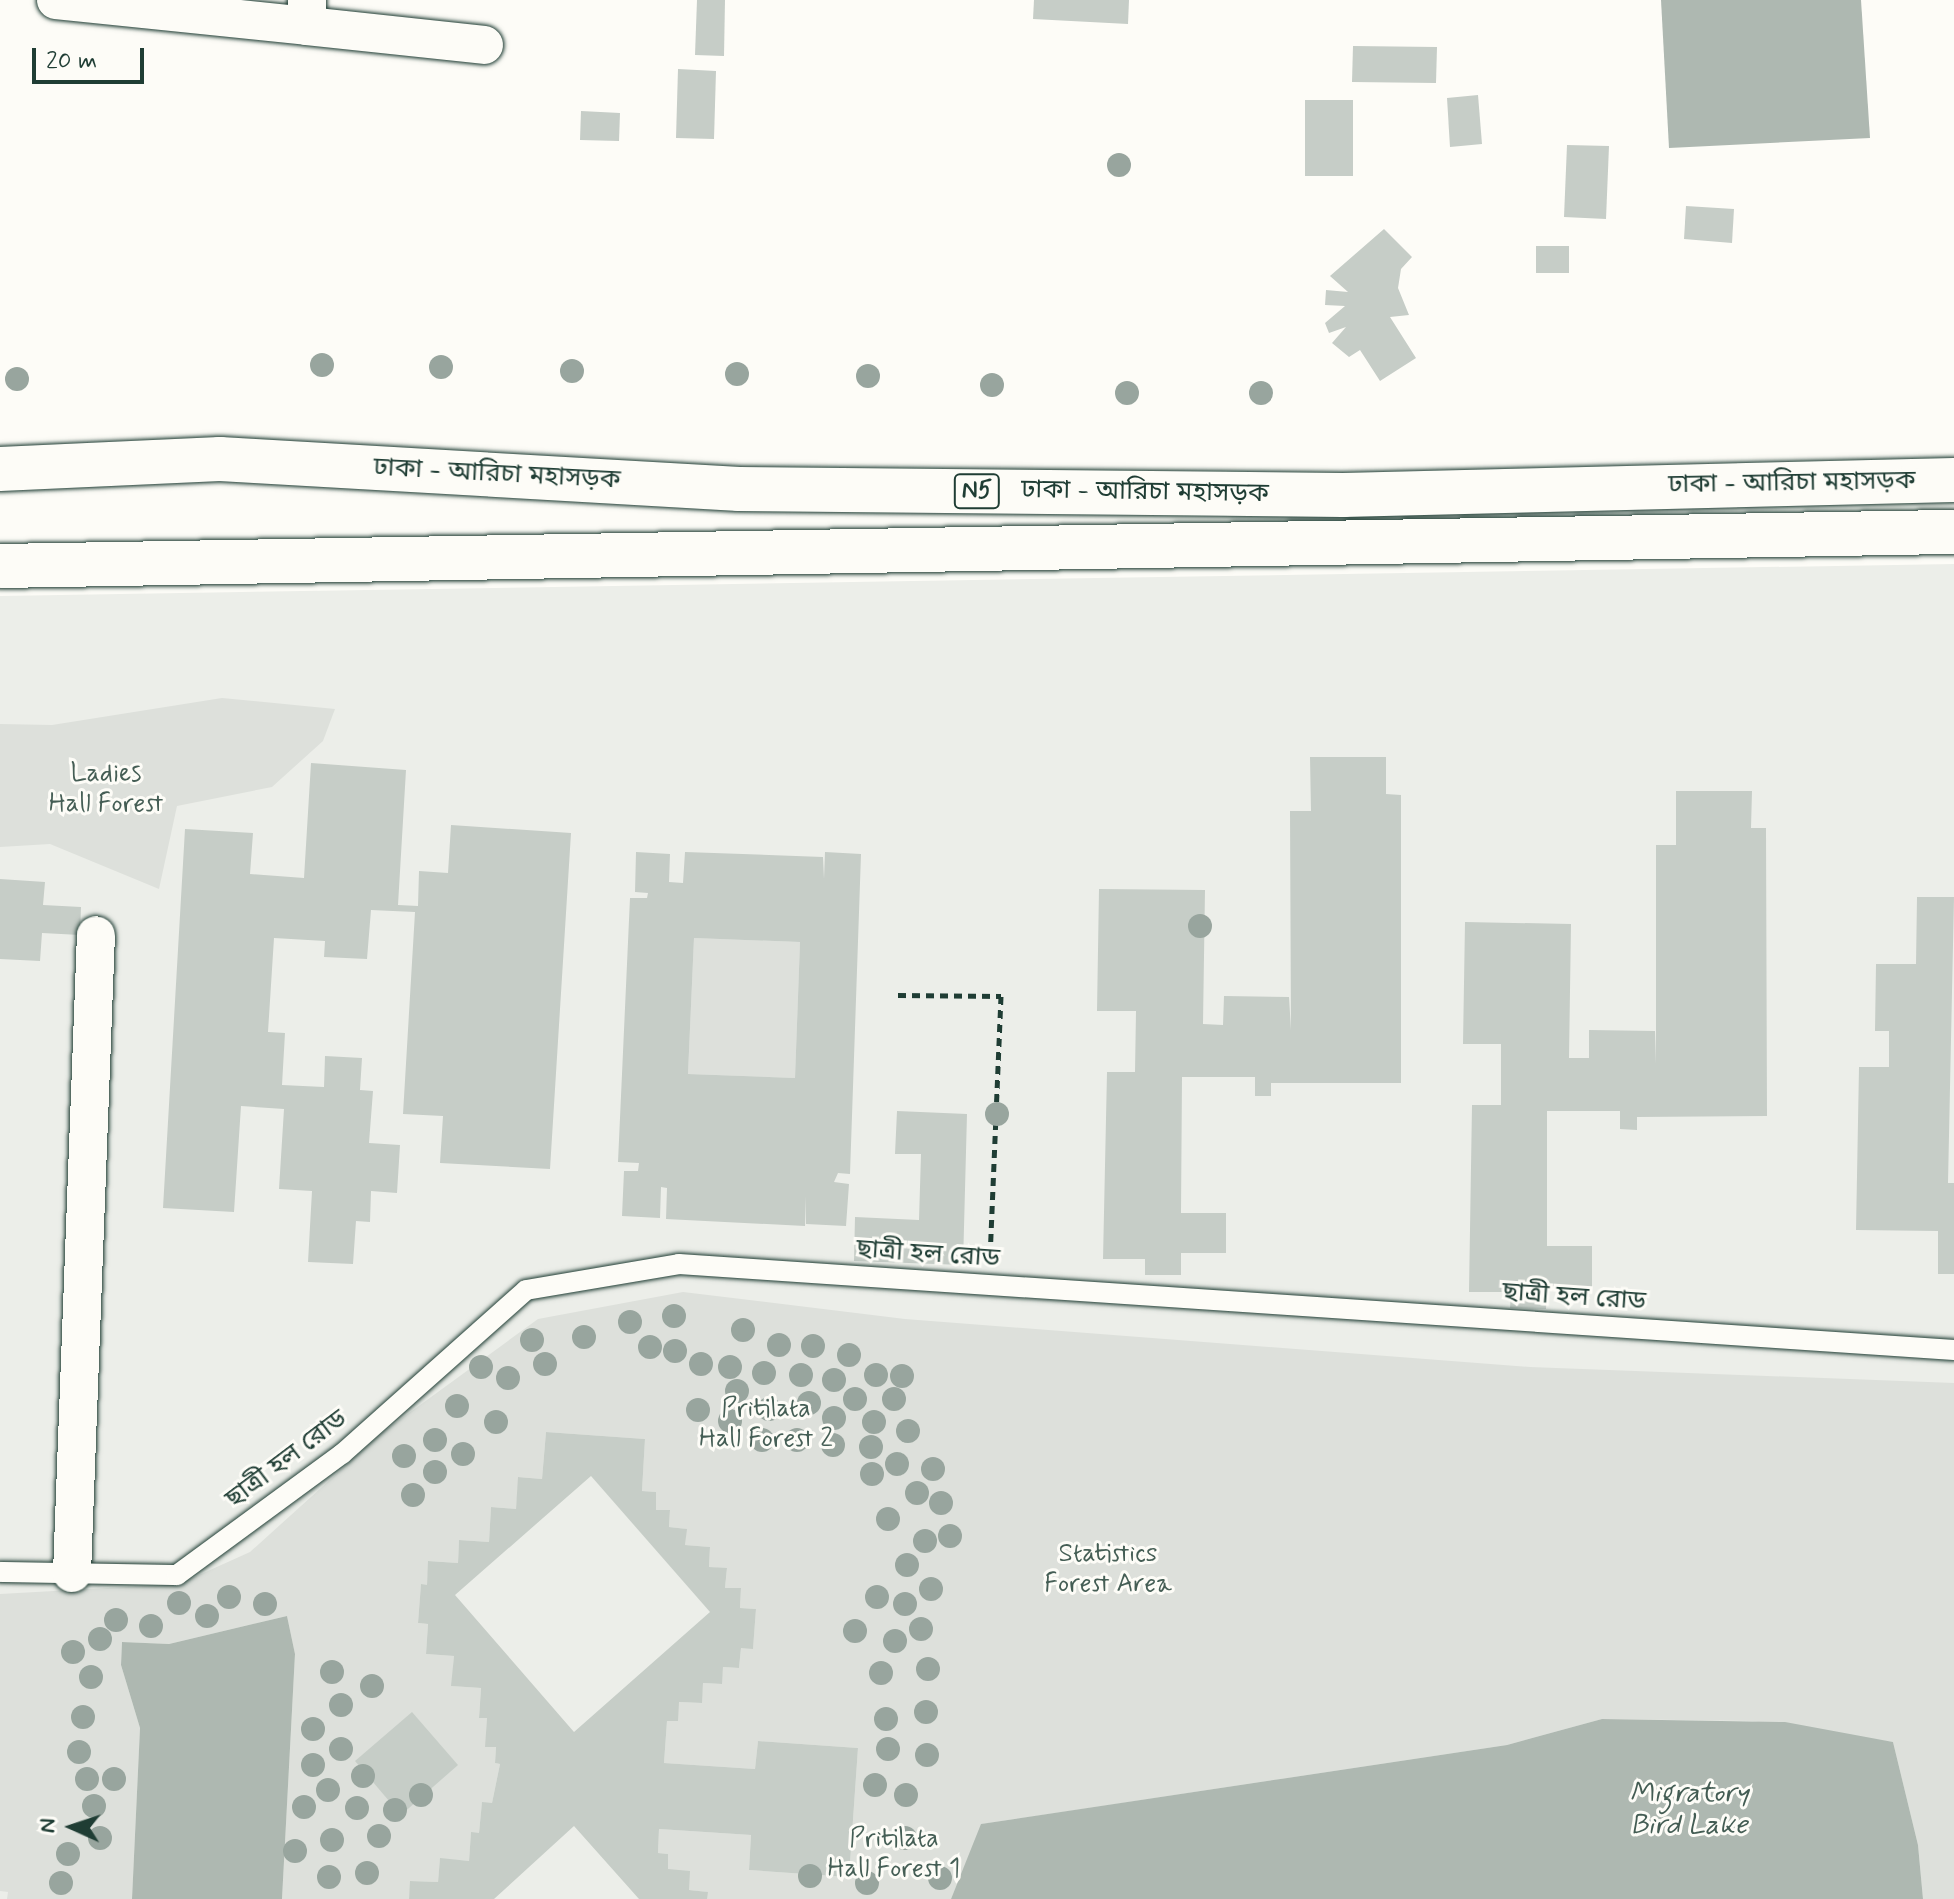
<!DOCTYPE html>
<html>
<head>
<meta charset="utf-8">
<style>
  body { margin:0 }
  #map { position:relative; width:1954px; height:1899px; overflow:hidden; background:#fdfcf7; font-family:Mynerve,"Noto Sans Bengali",sans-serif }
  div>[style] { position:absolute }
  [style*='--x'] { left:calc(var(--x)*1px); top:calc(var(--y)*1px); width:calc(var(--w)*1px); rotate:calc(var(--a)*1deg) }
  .built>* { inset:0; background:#eceee9 }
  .green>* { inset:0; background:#dde0db }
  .water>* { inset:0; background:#aeb8b1 }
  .building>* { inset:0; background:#c6cdc7 }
  .path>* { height:5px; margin-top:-2.5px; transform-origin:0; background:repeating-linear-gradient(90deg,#1f3d34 0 8px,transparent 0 14px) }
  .roads { filter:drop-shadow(0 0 2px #1f3d34) drop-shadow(0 0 2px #1f3d34) }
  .lane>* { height:20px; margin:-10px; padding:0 10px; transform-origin:10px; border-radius:10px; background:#fdfcf7 }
  .street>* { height:38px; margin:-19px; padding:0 19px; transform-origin:19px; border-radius:19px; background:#fdfcf7 }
  .highway>* { height:44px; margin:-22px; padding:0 22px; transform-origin:22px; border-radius:22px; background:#fdfcf7 }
  .trees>* { width:24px; height:24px; margin:-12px; border-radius:50%; background:#98a59e }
  span { translate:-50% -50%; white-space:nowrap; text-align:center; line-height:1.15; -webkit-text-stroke:6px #fdfcf7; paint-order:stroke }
  .shield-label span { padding:2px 6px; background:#fdfcf7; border:2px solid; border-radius:6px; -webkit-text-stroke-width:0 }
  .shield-label { font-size:24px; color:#1f3d34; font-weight:700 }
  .street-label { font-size:26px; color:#1f3d34 }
  .park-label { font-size:26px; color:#455e55 }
  .water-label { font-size:28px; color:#435c53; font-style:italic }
  .north { position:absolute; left:32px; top:1787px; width:80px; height:80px; -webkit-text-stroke:6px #fdfcf7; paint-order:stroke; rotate:273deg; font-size:22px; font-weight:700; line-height:32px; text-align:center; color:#1f3d34 }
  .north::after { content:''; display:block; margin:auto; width:28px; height:36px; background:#1f3d34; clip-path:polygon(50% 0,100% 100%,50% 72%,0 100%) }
  .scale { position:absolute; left:32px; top:48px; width:112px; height:36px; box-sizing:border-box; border:4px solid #1f3d34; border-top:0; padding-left:10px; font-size:24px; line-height:28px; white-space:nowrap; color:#1f3d34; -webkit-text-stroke:6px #fdfcf7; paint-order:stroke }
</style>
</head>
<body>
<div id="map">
  <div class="built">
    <i style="clip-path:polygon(1954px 564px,1954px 1899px,0 1899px,0 596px)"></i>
  </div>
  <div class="green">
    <i style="clip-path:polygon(222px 698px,335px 709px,323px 741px,272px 787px,177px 806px,159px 889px,50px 844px,0 847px,0 724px,52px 725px)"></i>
    <i style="clip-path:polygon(694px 938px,800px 942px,795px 1078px,688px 1074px)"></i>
    <i style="clip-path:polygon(683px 1292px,905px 1319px,1530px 1367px,1954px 1383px,1954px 1899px,1923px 1899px,1918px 1845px,1893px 1742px,1752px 1721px,1602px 1719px,1507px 1745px,982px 1824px,951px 1899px,707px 1899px,707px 1892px,689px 1890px,668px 1869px,668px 1854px,658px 1853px,659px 1829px,751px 1835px,749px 1870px,849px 1877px,858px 1748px,758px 1741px,755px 1769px,664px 1763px,667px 1721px,679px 1702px,701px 1703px,703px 1683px,721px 1684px,723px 1667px,739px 1668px,741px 1648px,753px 1648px,756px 1609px,740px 1608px,741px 1589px,725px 1588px,727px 1569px,709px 1567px,710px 1547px,685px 1545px,686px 1529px,669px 1527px,670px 1511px,656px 1510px,656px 1492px,642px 1491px,645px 1439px,546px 1432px,542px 1479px,519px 1477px,516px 1509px,491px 1507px,489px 1542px,459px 1540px,458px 1563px,429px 1561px,427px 1585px,421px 1585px,418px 1623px,428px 1624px,426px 1654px,454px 1656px,452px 1686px,481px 1688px,479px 1717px,487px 1718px,486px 1747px,496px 1747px,495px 1763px,500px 1764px,492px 1803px,482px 1803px,479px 1833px,471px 1833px,469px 1861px,440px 1859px,438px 1882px,411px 1881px,409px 1899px,282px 1899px,295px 1654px,287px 1616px,169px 1644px,122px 1642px,121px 1665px,140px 1728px,132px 1899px,7px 1899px,8px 1892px,0 1891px,0 1594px,179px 1584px,250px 1552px,383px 1432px,538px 1319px)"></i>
  </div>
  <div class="water">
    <i style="clip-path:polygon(1661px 0,1861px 0,1870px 138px,1669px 148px)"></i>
    <i style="clip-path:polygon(287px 1616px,295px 1654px,282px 1899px,132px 1899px,140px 1728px,121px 1665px,122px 1642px,169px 1644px)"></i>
    <i style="clip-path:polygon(1602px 1719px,1785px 1722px,1893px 1742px,1918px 1845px,1923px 1899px,951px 1899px,981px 1824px,1507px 1745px)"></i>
  </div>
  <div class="building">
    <i style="clip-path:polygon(697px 0,725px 0,724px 56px,695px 55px)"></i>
    <i style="clip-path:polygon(1034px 0,1129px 0,1128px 24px,1033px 19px)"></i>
    <i style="clip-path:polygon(1353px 46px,1437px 47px,1436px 83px,1352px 82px)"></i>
    <i style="clip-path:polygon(678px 69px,716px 71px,714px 139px,676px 138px)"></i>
    <i style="clip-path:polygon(1478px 95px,1482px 144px,1450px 147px,1447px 98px)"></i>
    <i style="clip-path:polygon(1305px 100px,1353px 100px,1353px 176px,1305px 176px)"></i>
    <i style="clip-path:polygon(581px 111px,620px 113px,619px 141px,580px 140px)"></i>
    <i style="clip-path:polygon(1567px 145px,1609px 146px,1606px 219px,1564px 217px)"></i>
    <i style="clip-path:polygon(1686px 206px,1734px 209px,1732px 243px,1684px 239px)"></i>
    <i style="clip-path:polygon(1384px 229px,1412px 257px,1401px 269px,1398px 288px,1409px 315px,1390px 317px,1416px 358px,1380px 381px,1360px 350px,1349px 357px,1332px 343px,1346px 327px,1329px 333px,1325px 323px,1345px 306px,1325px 305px,1326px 290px,1348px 292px,1330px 276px)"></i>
    <i style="clip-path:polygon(1536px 246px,1569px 246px,1569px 273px,1536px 273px)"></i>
    <i style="clip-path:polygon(1310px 757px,1386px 757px,1386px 794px,1401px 795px,1401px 1083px,1271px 1083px,1271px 1096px,1255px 1096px,1255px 1077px,1182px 1077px,1181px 1213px,1226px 1213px,1226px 1253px,1181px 1253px,1181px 1275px,1145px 1275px,1145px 1259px,1103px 1259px,1107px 1072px,1135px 1072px,1136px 1011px,1097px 1011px,1099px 889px,1205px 890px,1203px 1024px,1223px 1025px,1224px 996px,1289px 997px,1291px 1030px,1290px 811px,1311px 811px)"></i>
    <i style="clip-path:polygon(311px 763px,406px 770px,398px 905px,418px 906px,419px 871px,448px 873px,451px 825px,571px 833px,550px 1169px,440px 1163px,443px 1116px,403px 1114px,415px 912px,371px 910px,367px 959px,324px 957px,325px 941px,274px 938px,268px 1032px,285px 1033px,282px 1085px,324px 1087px,325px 1056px,362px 1058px,360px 1090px,373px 1091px,369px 1143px,400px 1145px,397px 1193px,371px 1191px,370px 1222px,356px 1221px,353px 1264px,308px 1262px,312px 1191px,279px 1189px,284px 1109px,241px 1106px,234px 1212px,163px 1208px,185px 829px,253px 833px,250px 874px,304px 878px)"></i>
    <i style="clip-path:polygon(1676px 791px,1752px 791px,1751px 828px,1766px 828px,1767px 1116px,1637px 1117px,1637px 1130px,1620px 1129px,1620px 1111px,1547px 1111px,1547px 1246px,1592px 1246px,1592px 1287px,1547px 1286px,1546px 1309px,1510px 1308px,1511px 1292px,1469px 1292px,1472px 1105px,1501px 1105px,1501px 1044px,1463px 1044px,1465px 922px,1571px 924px,1569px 1058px,1589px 1058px,1589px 1030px,1655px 1031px,1656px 1064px,1656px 845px,1676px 845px)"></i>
    <i style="clip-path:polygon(evenodd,636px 852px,670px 854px,669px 882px,683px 883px,685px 852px,823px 857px,824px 879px,825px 852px,861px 854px,850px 1174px,838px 1173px,834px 1182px,849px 1184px,846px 1226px,806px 1224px,806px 1196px,805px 1226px,666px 1219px,667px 1188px,661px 1187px,660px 1218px,622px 1216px,624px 1171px,638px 1171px,639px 1163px,618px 1162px,630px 898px,647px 898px,648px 893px,635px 892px,636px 852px,694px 938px,800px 942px,795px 1078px,688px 1074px,694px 938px)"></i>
    <i style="clip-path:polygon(0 879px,45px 882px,43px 905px,81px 907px,80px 935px,42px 933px,40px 961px,0 959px)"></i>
    <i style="clip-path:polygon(1917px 897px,1954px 897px,1948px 1183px,1954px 1183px,1954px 1274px,1938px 1274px,1938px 1231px,1856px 1230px,1859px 1067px,1889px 1067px,1889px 1031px,1875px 1031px,1876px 964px,1916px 964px)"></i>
    <i style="clip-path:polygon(897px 1111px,967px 1114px,963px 1265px,854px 1261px,855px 1217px,919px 1220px,921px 1154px,895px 1154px)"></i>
    <i style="clip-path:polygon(evenodd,546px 1432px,645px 1439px,642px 1491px,656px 1492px,656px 1510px,670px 1510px,669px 1527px,687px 1529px,685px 1545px,710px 1547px,709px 1567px,727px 1568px,725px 1588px,741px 1588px,740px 1608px,756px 1609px,753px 1649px,741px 1648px,739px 1668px,723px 1667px,722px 1684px,703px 1683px,702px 1703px,679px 1702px,678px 1721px,667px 1721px,664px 1763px,755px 1769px,758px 1741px,858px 1748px,849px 1877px,749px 1870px,751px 1835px,659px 1829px,658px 1853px,668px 1854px,668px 1869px,690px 1871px,689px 1890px,708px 1892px,707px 1899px,639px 1899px,574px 1826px,494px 1899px,409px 1899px,410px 1881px,438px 1882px,440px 1858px,469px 1861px,471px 1832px,479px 1833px,482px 1802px,492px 1803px,500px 1764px,495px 1763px,496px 1747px,485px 1747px,487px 1718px,479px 1718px,481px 1688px,451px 1686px,454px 1656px,426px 1654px,428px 1624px,418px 1623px,421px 1584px,427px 1585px,428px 1561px,458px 1563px,459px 1540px,489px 1542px,491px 1507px,516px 1509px,518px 1477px,542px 1479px,546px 1432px,591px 1476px,710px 1612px,574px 1732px,455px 1595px,591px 1476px)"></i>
    <i style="clip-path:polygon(412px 1712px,458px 1765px,401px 1815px,355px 1761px)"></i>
  </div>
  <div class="path">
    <i style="--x:898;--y:995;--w:103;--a:0.6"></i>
    <i style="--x:1001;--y:996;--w:260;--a:92.4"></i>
  </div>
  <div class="roads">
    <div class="lane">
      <i style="--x:0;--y:1572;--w:177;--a:1"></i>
      <i style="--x:177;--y:1575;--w:205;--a:-36.3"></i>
      <i style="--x:342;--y:1454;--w:246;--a:-41.7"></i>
      <i style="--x:526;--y:1290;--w:155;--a:-9.6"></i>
      <i style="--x:679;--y:1264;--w:1278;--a:3.86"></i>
    </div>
    <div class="street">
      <i style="--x:56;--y:0;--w:252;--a:5.9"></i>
      <i style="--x:307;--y:26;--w:26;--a:-90"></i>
      <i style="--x:307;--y:26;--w:178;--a:6.1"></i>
      <i style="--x:72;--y:1573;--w:638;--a:-87.85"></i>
    </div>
    <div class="highway">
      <i style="--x:0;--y:469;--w:220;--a:-2.6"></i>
      <i style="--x:220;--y:459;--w:520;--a:3.31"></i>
      <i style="--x:739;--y:489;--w:604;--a:0.57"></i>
      <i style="--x:1343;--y:495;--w:611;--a:-1.41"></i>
      <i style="--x:0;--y:566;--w:1954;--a:-1"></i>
    </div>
  </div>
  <div class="trees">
    <i style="left:1119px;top:165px"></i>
    <i style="left:322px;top:365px"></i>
    <i style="left:441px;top:367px"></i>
    <i style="left:572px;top:371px"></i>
    <i style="left:737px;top:374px"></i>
    <i style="left:868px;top:376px"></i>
    <i style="left:17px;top:379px"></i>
    <i style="left:992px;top:385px"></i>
    <i style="left:1127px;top:393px"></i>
    <i style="left:1261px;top:393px"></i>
    <i style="left:1200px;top:926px"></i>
    <i style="left:997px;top:1114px"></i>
    <i style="left:674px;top:1316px"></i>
    <i style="left:630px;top:1322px"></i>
    <i style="left:743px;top:1330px"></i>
    <i style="left:584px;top:1337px"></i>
    <i style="left:532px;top:1340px"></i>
    <i style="left:779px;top:1345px"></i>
    <i style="left:813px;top:1346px"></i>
    <i style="left:650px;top:1347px"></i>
    <i style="left:675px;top:1351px"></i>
    <i style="left:849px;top:1355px"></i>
    <i style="left:545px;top:1364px"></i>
    <i style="left:701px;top:1364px"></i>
    <i style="left:481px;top:1367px"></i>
    <i style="left:730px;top:1367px"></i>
    <i style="left:764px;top:1373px"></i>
    <i style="left:801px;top:1375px"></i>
    <i style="left:876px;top:1375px"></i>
    <i style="left:902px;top:1376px"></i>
    <i style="left:508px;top:1378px"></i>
    <i style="left:834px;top:1380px"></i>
    <i style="left:737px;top:1391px"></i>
    <i style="left:855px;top:1399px"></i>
    <i style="left:894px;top:1399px"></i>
    <i style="left:809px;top:1403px"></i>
    <i style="left:457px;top:1406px"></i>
    <i style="left:769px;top:1409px"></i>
    <i style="left:698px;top:1410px"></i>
    <i style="left:834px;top:1418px"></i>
    <i style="left:730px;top:1421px"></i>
    <i style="left:496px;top:1422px"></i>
    <i style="left:874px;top:1422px"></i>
    <i style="left:908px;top:1431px"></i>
    <i style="left:435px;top:1440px"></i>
    <i style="left:762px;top:1440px"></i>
    <i style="left:797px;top:1440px"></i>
    <i style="left:833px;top:1445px"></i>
    <i style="left:871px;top:1447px"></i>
    <i style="left:463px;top:1454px"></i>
    <i style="left:404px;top:1456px"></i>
    <i style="left:897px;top:1464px"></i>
    <i style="left:933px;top:1469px"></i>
    <i style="left:435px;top:1472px"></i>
    <i style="left:872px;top:1474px"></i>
    <i style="left:917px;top:1493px"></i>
    <i style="left:413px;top:1495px"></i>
    <i style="left:941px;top:1503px"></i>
    <i style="left:888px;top:1519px"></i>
    <i style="left:950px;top:1536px"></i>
    <i style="left:925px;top:1541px"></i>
    <i style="left:907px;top:1565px"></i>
    <i style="left:931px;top:1589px"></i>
    <i style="left:229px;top:1597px"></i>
    <i style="left:877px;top:1597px"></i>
    <i style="left:179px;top:1603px"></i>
    <i style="left:265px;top:1604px"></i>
    <i style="left:905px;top:1604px"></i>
    <i style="left:207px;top:1616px"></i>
    <i style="left:116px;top:1620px"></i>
    <i style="left:151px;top:1626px"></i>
    <i style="left:921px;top:1629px"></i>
    <i style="left:855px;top:1631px"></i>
    <i style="left:100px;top:1639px"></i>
    <i style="left:895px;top:1641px"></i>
    <i style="left:73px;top:1652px"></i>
    <i style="left:928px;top:1669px"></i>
    <i style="left:332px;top:1672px"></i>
    <i style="left:881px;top:1673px"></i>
    <i style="left:91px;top:1677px"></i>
    <i style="left:372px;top:1686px"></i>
    <i style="left:341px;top:1705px"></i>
    <i style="left:926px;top:1712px"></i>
    <i style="left:83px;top:1717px"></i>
    <i style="left:886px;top:1719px"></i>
    <i style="left:313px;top:1729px"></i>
    <i style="left:341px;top:1749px"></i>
    <i style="left:888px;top:1749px"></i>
    <i style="left:79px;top:1752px"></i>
    <i style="left:927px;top:1755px"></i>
    <i style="left:313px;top:1765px"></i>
    <i style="left:363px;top:1776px"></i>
    <i style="left:87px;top:1779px"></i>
    <i style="left:114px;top:1779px"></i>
    <i style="left:875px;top:1785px"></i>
    <i style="left:328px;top:1790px"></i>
    <i style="left:421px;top:1795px"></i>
    <i style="left:906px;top:1795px"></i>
    <i style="left:94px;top:1806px"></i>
    <i style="left:304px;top:1807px"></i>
    <i style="left:357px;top:1808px"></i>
    <i style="left:395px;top:1810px"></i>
    <i style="left:379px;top:1836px"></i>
    <i style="left:100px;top:1838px"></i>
    <i style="left:905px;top:1838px"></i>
    <i style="left:332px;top:1840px"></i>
    <i style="left:295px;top:1851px"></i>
    <i style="left:68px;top:1854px"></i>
    <i style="left:367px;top:1873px"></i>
    <i style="left:810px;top:1876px"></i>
    <i style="left:329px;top:1877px"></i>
    <i style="left:940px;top:1878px"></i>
    <i style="left:61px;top:1883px"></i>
    <i style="left:867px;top:1883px"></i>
  </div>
  <div class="shield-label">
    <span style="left:977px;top:491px">N5</span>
  </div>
  <div class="street-label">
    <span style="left:497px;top:475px;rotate:3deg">ঢাকা - আরিচা মহাসড়ক</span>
    <span style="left:1792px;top:484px;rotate:-1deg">ঢাকা - আরিচা মহাসড়ক</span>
    <span style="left:1145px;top:493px;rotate:1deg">ঢাকা - আরিচা মহাসড়ক</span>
    <span style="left:928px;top:1255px;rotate:4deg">ছাত্রী হল রোড</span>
    <span style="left:1574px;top:1298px;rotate:4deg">ছাত্রী হল রোড</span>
    <span style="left:287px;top:1460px;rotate:-37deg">ছাত্রী হল রোড</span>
  </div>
  <div class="park-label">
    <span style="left:106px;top:790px">Ladies<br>Hall Forest</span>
    <span style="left:766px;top:1425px">Pritilata<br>Hall Forest 2</span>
    <span style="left:1108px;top:1570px">Statistics<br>Forest Area</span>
    <span style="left:894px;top:1855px">Pritilata<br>Hall Forest 1</span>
  </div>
  <div class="water-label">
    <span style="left:1689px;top:1810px">Migratory<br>Bird Lake</span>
  </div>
  <div class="north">N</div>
  <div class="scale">20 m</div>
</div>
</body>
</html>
